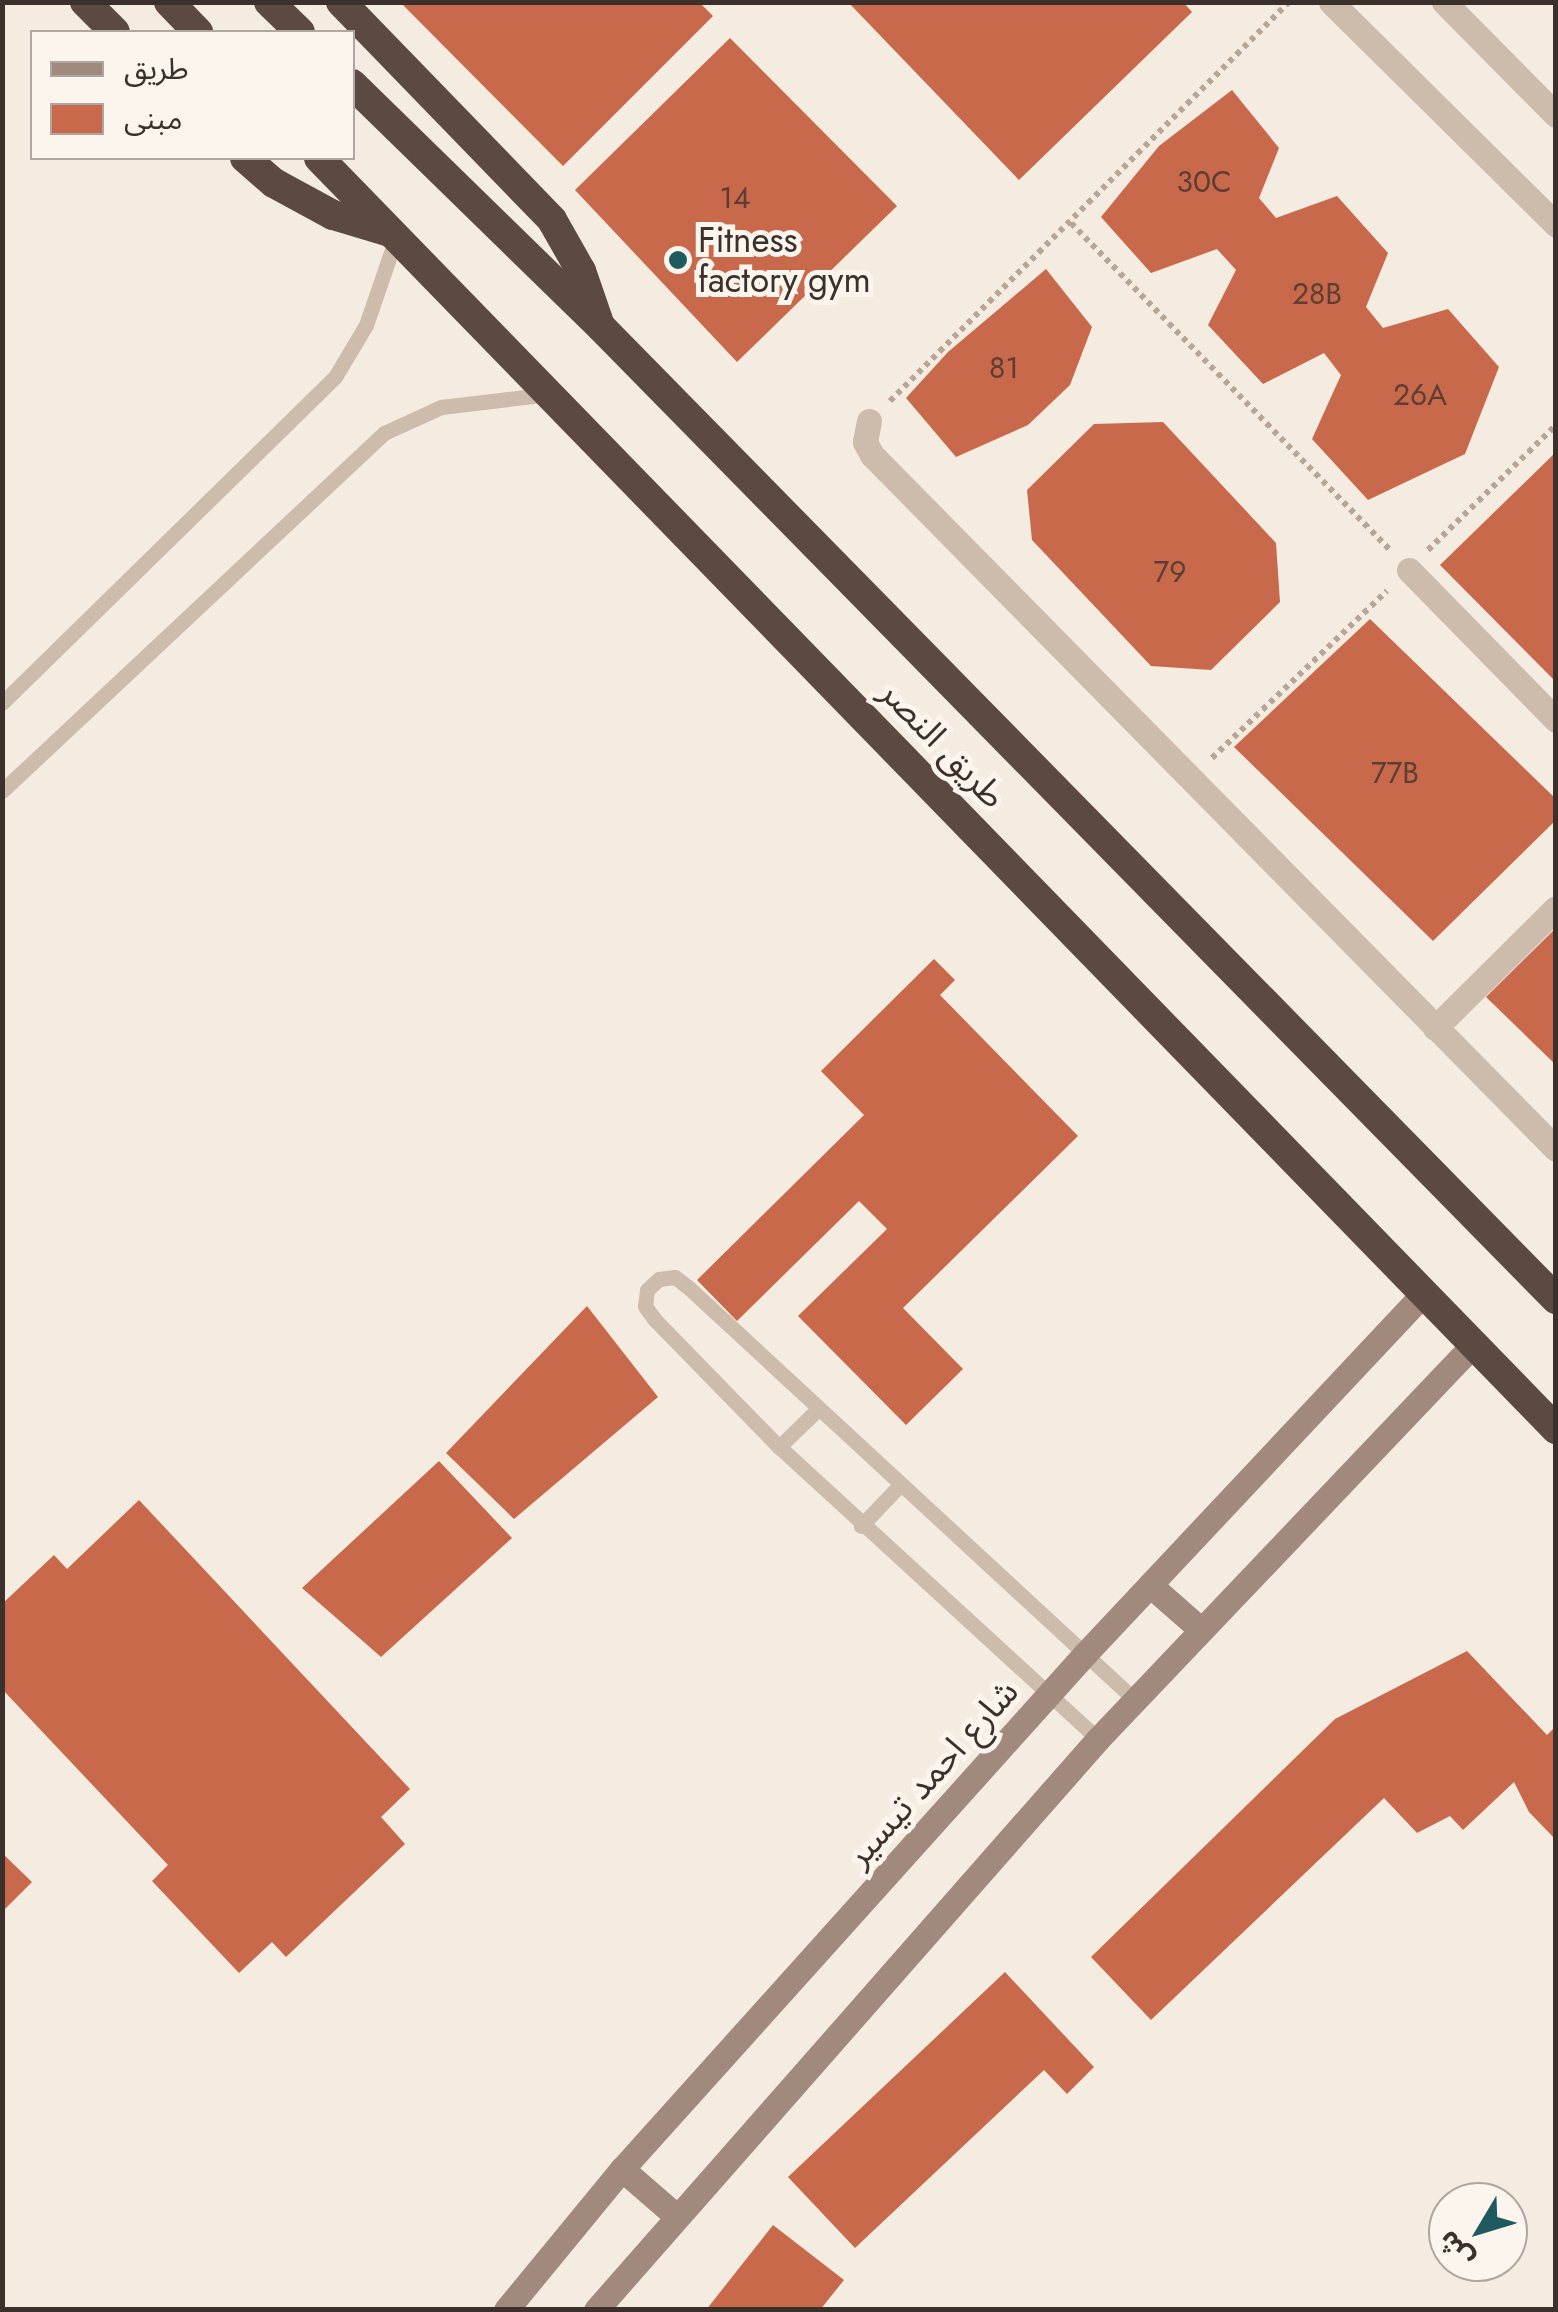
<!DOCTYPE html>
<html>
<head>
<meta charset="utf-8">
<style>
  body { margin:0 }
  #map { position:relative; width:1558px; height:2312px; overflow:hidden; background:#f4ebe1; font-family:Jost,"Noto Sans Arabic",sans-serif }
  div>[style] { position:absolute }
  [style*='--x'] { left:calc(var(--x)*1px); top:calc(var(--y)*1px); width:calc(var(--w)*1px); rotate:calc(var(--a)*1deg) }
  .building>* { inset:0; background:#c8694b }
  .path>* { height:6px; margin-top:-3px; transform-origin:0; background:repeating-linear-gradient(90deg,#b9a596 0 5px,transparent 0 10px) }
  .lane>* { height:15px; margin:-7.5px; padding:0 7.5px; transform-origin:7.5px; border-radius:7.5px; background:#cdbbac }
  .street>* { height:25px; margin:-12.5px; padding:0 12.5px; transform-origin:12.5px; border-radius:12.5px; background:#cdbbac }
  .secondary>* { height:25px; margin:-12.5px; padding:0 12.5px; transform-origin:12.5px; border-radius:12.5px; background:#a18a7d }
  .highway>* { height:30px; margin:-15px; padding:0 15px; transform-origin:15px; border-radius:15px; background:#5c4a42 }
  .dots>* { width:28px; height:28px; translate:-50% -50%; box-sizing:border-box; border:5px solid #fbf5ee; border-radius:50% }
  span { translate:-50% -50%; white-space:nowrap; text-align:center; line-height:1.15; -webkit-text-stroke:10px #fbf5ee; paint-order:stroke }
  .number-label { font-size:30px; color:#5e3e33 }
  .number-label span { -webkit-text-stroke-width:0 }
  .poi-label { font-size:35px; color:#3b302b }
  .left { translate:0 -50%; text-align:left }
  .street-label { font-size:35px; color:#3b302b }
  .frame { position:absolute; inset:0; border:5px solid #3b302b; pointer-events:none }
  .legend { position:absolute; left:30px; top:30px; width:325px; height:130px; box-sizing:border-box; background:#fbf5ee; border:2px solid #aea6a0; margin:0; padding:12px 18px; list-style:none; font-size:30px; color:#3b302b }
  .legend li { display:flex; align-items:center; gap:20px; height:50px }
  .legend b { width:50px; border:2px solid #aea6a0 }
  .north { position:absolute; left:1428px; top:2182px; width:100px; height:100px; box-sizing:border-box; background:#fbf5ee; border:2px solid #aea6a0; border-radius:50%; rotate:232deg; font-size:28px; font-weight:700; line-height:40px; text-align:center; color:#3b302b }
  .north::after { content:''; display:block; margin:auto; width:35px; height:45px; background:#1f5a5e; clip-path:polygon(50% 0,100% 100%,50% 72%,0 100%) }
</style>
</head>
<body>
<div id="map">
  <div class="building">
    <i style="clip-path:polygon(400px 2px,699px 2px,713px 16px,563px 166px)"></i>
    <i style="clip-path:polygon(848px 2px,1183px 2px,1192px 12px,1019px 180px)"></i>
    <i style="clip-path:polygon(730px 38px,897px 206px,737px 362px,575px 190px)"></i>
    <i style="clip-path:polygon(1232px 90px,1279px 148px,1259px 198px,1276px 218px,1337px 196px,1388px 253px,1366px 307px,1383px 328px,1448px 309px,1499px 367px,1465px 454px,1368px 500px,1312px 439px,1341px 375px,1324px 353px,1263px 384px,1208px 325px,1236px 270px,1217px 249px,1151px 273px,1101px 217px,1159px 146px)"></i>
    <i style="clip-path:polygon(1046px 269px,1092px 327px,1070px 385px,1028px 425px,956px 457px,906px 398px,948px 352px)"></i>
    <i style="clip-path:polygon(1163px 422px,1276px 543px,1280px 602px,1211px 670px,1151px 666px,1032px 540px,1027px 490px,1094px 424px)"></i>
    <i style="clip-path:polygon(1556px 452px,1556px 682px,1440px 565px)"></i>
    <i style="clip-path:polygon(1370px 619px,1556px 799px,1556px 820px,1433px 941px,1234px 747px)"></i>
    <i style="clip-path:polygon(1556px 928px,1556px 1065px,1486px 997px)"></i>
    <i style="clip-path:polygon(934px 959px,955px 980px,940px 995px,1078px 1136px,903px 1308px,963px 1369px,906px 1425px,798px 1316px,887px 1229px,859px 1201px,737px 1321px,697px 1280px,864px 1115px,821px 1071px)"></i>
    <i style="clip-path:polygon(587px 1306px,658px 1397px,514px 1519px,446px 1453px)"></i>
    <i style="clip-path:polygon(439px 1461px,512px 1538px,381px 1657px,302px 1588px)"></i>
    <i style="clip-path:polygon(139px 1500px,410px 1789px,381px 1817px,405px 1844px,286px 1957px,272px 1942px,239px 1973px,152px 1881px,168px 1865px,2px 1689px,2px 1604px,54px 1555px,67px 1569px)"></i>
    <i style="clip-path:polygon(1467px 1651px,1547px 1735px,1556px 1726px,1556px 1840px,1529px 1812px,1514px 1782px,1463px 1830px,1450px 1816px,1417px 1833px,1384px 1798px,1151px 2020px,1091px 1957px,1335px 1719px)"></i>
    <i style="clip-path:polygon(2px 1853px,32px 1882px,2px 1912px)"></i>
    <i style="clip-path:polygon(1005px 1972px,1094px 2067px,1067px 2094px,1044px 2070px,855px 2248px,788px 2177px)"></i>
    <i style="clip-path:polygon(773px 2225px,844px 2280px,820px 2310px,706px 2310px)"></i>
  </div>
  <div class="path">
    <i style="--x:1071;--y:223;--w:458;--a:45.7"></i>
    <i style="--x:890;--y:401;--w:564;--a:-45"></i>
    <i style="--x:1428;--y:550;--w:179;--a:-44.3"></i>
    <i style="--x:1212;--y:758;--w:242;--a:-43.7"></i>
  </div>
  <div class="lane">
    <i style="--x:2;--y:703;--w:466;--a:-44.4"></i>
    <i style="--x:335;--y:377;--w:61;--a:-59.2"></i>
    <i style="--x:366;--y:325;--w:92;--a:-71"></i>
    <i style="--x:2;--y:791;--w:524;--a:-43.14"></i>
    <i style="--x:384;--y:433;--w:63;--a:-24.5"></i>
    <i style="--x:441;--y:407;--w:110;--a:-6.8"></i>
    <i style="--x:779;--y:1447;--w:54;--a:-44.3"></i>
    <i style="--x:861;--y:1526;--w:55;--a:-46.5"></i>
    <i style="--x:1098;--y:1739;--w:432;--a:-137.5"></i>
    <i style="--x:779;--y:1447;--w:177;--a:-134.3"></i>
    <i style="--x:655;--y:1320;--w:17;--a:-126"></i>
    <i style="--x:645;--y:1306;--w:16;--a:-83"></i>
    <i style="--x:647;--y:1290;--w:16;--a:-43"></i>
    <i style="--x:659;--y:1279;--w:16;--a:-7"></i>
    <i style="--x:675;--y:1277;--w:16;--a:38"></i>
    <i style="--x:688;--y:1287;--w:609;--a:42.74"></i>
  </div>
  <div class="street">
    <i style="--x:1331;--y:2;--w:317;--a:44.7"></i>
    <i style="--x:1444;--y:2;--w:159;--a:45.3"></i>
    <i style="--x:869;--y:421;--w:21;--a:101"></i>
    <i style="--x:865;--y:442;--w:15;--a:62"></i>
    <i style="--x:872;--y:455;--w:974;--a:45.42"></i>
    <i style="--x:1409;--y:570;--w:210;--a:45.6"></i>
    <i style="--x:1435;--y:1028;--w:170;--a:-44.8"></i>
  </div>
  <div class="secondary">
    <i style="--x:1150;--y:1585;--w:65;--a:41.3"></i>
    <i style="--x:622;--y:2169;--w:69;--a:40.9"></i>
    <i style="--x:506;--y:2310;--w:183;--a:-50.6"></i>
    <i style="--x:622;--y:2169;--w:693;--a:-48.04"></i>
    <i style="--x:1085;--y:1654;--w:494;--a:-46.8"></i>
    <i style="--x:596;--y:2310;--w:760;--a:-48.68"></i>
    <i style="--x:1098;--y:1739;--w:544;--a:-46.42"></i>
  </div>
  <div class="highway">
    <i style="--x:85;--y:2;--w:42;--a:45"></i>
    <i style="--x:169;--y:2;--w:42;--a:46"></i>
    <i style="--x:269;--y:2;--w:43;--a:44.1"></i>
    <i style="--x:341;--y:2;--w:303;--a:45.9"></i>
    <i style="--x:552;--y:220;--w:59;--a:60.4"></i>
    <i style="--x:581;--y:271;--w:52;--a:70.9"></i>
    <i style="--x:352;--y:84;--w:348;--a:44.3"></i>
    <i style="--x:601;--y:327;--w:1363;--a:45.51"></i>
    <i style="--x:245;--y:158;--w:38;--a:41"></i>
    <i style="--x:274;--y:183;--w:67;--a:28.5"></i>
    <i style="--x:333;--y:215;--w:59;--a:16.6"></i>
    <i style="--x:319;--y:158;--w:1774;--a:45.78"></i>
  </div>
  <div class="dots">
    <i style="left:678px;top:260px;background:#1f5a5e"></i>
  </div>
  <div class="number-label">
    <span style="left:1204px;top:182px">30C</span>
    <span style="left:735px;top:198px">14</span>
    <span style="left:1317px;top:294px">28B</span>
    <span style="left:1004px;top:368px">81</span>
    <span style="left:1420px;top:395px">26A</span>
    <span style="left:1170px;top:572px">79</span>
    <span style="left:1395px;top:773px">77B</span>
  </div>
  <div class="poi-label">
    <span class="left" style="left:698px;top:260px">Fitness<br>factory gym</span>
  </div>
  <div class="street-label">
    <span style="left:943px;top:744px;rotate:46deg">طريق النصر</span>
    <span style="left:932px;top:1773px;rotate:-48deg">شارع احمد تيسير</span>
  </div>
  <div class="frame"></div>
  <ul class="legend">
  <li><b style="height:12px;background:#a18a7d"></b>طريق</li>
  <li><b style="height:28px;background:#c8694b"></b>مبنى</li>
  </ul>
  <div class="north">ش</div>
</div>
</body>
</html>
